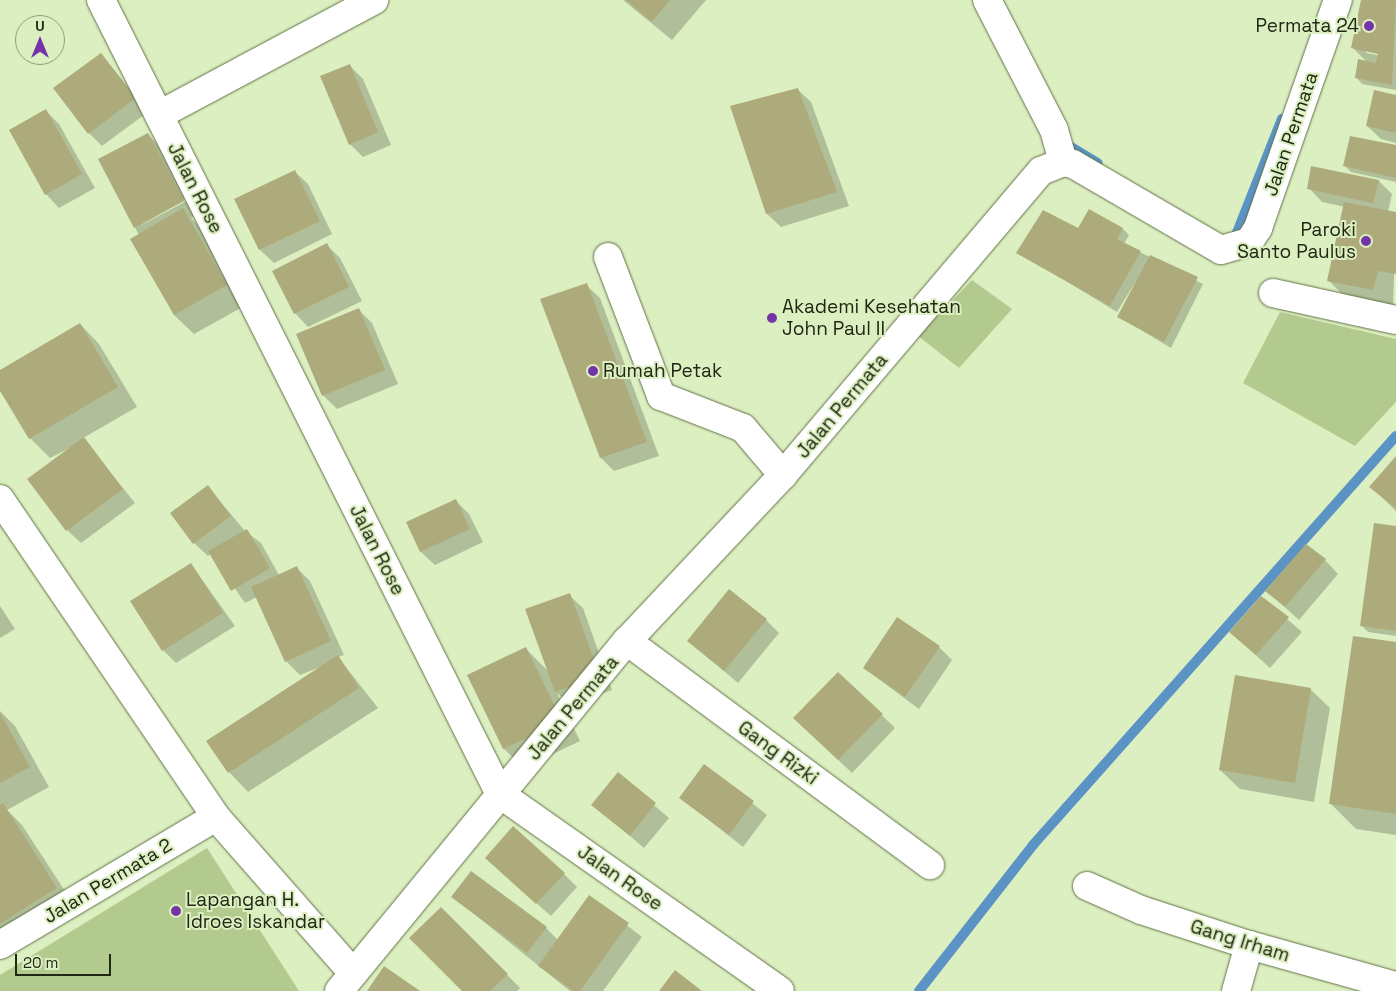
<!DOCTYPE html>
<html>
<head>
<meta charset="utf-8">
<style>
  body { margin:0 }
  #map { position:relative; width:1396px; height:991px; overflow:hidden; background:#dcefc0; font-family:"Space Grotesk",sans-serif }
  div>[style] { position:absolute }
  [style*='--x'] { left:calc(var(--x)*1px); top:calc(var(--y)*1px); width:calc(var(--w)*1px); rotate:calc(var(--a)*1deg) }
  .green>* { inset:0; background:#b2ca8e }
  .shadow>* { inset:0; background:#0003 }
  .stream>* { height:10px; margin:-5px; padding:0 5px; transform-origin:5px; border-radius:5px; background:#5b94c4 }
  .building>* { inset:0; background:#adab7b }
  .roads { filter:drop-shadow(0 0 1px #617147) drop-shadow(0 0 1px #617147) }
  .minor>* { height:28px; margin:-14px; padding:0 14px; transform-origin:14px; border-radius:14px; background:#fff }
  .dots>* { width:14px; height:14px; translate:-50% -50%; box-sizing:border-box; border:2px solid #dcefc0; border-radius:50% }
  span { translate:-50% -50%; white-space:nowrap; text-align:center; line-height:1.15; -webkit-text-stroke:4px #dcefc0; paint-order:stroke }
  .poi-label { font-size:19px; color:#202715 }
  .right { translate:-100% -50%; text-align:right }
  .left { translate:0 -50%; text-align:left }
  .street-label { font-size:19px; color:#202715 }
  .north { position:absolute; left:15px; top:15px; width:50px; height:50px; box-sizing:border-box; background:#dcefc0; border:1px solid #919f7c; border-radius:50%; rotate:0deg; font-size:14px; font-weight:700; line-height:20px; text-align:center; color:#202715 }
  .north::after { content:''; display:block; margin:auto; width:18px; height:22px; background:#7434a8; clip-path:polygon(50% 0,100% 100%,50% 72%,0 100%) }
  .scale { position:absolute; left:15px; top:954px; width:96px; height:22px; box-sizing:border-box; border:2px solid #202715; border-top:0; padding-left:6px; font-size:15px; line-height:18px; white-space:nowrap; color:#202715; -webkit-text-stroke:4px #dcefc0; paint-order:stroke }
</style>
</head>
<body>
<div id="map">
  <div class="green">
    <i style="clip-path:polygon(972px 280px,1012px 309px,959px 368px,918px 336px)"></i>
    <i style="clip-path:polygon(1280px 312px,1396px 339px,1396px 402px,1355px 446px,1243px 383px)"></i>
    <i style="clip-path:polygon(207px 848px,299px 991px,0 991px,0 975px)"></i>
  </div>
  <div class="shadow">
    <i style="clip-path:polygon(623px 0,706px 0,672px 40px)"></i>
    <i style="clip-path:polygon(evenodd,1362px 0,1396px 0,1396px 90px,1362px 84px,1356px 77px,1368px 63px,1353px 48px,1362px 0,1366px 50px,1384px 54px,1384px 56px,1366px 53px,1366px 50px)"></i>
    <i style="clip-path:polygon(101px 54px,148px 112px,102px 146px,89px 133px)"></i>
    <i style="clip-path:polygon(349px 65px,363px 79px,391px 145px,363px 157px,350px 144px)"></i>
    <i style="clip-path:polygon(797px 89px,811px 102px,849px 206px,781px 227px,767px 214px)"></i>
    <i style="clip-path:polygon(1396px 96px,1396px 143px,1381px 139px,1367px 126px)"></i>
    <i style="clip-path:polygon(45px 110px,59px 124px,95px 188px,59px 208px,46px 194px)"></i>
    <i style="clip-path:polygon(148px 134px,161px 148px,187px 198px,138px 227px,188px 200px,196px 215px,191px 218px,203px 230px,246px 305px,194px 334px,174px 315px,135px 227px)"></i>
    <i style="clip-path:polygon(1396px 146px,1396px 182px,1351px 172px,1344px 165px)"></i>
    <i style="clip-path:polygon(294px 171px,308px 184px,332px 234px,274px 263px,260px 250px,236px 199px)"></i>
    <i style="clip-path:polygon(1379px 181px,1392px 194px,1388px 212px,1396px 213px,1393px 309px,1348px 300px,1328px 280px,1345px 207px,1322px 202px,1309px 188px)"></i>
    <i style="clip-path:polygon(1123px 229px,1129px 235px,1124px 244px,1203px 284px,1171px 348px,1119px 317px,1146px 265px,1117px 312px,1018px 252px,1078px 230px)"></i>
    <i style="clip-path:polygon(327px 245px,340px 258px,362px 301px,308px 327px,295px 313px)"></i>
    <i style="clip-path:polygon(586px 285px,600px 298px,659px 456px,614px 471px,601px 458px)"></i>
    <i style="clip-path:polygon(358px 309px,372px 323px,398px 384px,337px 409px,323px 395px)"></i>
    <i style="clip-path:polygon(80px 324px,99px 344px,137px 407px,83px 438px,135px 503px,81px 543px,67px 530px,70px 448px,50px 458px,30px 438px,0 388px,0 371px)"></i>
    <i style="clip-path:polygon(1396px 458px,1396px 511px,1371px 487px)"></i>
    <i style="clip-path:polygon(208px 487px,245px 531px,261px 543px,279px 575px,296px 567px,310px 581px,344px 655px,338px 657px,378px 708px,248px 792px,229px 772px,325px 665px,300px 675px,286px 661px,257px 597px,245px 603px,211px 554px,208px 556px,194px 543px,172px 513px)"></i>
    <i style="clip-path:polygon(455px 500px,469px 514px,483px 542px,435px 565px,421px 552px,408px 523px)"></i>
    <i style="clip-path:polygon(1396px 527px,1396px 636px,1368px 632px,1362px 626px)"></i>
    <i style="clip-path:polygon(1325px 560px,1338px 574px,1299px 620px,1267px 591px)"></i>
    <i style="clip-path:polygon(191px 564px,235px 626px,176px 663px,163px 650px)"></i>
    <i style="clip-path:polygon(569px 595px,583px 608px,612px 690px,570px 705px,557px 693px,580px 741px,524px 768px,504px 749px,469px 675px,526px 649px,549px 672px)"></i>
    <i style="clip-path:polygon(1262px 597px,1302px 632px,1270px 668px,1230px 632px)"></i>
    <i style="clip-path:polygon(0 606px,15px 629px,0 638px)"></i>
    <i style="clip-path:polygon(766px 620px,779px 633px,738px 683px,689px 641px)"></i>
    <i style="clip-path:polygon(1396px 643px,1396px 835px,1356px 829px,1331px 804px)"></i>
    <i style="clip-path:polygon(939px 647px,952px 660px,919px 709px,864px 668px)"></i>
    <i style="clip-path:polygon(838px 673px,895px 728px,852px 773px,808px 731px)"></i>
    <i style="clip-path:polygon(1310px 689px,1330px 708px,1314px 802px,1240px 789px,1220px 770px)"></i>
    <i style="clip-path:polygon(0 711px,15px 726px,49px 787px,7px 810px,22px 825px,76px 908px,0 930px)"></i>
    <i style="clip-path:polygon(704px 765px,767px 815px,743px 847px,681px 798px)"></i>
    <i style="clip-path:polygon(618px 774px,669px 818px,644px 848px,593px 804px)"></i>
    <i style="clip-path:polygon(500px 871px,564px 874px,577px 887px,551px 916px)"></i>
    <i style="clip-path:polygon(453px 897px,546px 928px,558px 940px,590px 897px,642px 937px,603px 991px,570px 991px)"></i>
    <i style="clip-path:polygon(441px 908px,520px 988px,517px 991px,464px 991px)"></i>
  </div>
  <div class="stream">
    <i style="--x:1071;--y:147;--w:31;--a:31"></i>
    <i style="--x:1236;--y:235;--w:125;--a:-68.4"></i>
    <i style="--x:919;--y:991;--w:185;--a:-52"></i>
    <i style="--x:1033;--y:845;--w:547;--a:-48.41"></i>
  </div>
  <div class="building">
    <i style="clip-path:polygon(626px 0,670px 0,652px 22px)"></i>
    <i style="clip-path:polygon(1361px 0,1396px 0,1392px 85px,1355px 78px,1358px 59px,1376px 63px,1378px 54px,1351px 48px)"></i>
    <i style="clip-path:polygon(101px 53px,136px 98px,88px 134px,53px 88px)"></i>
    <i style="clip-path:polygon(350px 64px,378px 132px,349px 145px,320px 76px)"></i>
    <i style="clip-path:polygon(798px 88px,837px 192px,766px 214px,730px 106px)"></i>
    <i style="clip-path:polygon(1374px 90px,1396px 95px,1396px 133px,1366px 126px)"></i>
    <i style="clip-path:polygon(46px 109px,82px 174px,45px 195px,9px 130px)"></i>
    <i style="clip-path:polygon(148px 133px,184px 201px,134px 228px,98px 159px)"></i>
    <i style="clip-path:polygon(1350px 136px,1396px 145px,1396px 178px,1343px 166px)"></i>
    <i style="clip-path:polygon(1311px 166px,1379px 180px,1373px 203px,1307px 189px)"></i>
    <i style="clip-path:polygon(295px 170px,320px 221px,259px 250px,234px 199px)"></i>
    <i style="clip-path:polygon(1344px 202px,1396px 212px,1396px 274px,1378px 271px,1373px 290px,1327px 281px)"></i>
    <i style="clip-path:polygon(183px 208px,227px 285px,174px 315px,130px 239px)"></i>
    <i style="clip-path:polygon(1089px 209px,1123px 228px,1117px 239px,1141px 251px,1110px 306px,1016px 253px,1043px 210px,1078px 228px)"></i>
    <i style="clip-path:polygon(327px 243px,349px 287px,294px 314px,272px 271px)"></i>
    <i style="clip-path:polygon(1150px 255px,1198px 277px,1164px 342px,1117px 317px)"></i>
    <i style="clip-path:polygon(587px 283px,647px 442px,600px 458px,540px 299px)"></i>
    <i style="clip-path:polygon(359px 308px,385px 370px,322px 396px,296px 334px)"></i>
    <i style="clip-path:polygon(80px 323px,118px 387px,29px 439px,0 391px,0 370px)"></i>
    <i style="clip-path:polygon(84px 437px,123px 489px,66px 531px,27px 479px)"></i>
    <i style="clip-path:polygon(1396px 456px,1396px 508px,1369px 487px)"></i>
    <i style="clip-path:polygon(208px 485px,231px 516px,193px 544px,170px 513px)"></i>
    <i style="clip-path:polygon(456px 499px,470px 529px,420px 552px,406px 522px)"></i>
    <i style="clip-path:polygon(1374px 523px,1396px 526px,1396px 631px,1360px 626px)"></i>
    <i style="clip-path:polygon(247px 529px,270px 568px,231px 591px,208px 551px)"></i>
    <i style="clip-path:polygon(1306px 544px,1326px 559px,1285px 607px,1265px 591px)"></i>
    <i style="clip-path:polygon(191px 563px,223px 613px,162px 651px,130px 601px)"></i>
    <i style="clip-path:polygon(297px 566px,331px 641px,285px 662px,251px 587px)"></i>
    <i style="clip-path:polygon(729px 589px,767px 619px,724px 671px,687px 641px)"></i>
    <i style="clip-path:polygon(570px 593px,600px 676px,555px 692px,525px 609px)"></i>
    <i style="clip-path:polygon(1261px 596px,1289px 617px,1256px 655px,1229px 632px)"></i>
    <i style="clip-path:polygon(897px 617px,940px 646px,905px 697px,863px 668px)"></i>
    <i style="clip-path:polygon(1353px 636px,1396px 642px,1396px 814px,1329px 804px)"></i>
    <i style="clip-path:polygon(526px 647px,562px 721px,503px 749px,467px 675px)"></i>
    <i style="clip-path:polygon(338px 655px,359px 688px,228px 773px,206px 741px)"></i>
    <i style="clip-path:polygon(838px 672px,883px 714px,838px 760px,793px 718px)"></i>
    <i style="clip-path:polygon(1235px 675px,1311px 688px,1295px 783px,1219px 770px)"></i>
    <i style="clip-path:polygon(0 713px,30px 767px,0 783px)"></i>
    <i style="clip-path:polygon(704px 764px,754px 801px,729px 835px,679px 798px)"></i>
    <i style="clip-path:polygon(618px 772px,656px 803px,630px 836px,591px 805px)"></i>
    <i style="clip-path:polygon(3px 803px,57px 888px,0 924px,0 805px)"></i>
    <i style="clip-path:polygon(513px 826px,565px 873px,536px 904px,485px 858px)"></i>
    <i style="clip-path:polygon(471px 871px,547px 927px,527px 953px,451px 897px)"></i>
    <i style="clip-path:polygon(589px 895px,629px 923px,580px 991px,574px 991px,538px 966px)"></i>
    <i style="clip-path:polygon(441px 907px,508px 974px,490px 991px,462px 991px,409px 938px)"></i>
    <i style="clip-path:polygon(384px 966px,420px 991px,367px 991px)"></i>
    <i style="clip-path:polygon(675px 970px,702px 991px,659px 991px)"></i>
  </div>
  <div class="roads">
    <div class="minor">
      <i style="--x:101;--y:0;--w:889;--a:63.32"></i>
      <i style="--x:500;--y:794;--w:342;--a:35.1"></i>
      <i style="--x:987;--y:0;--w:146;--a:62.7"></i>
      <i style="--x:1054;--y:130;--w:33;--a:74"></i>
      <i style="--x:159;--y:115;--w:244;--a:-28.1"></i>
      <i style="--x:608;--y:257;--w:149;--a:69.1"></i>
      <i style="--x:661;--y:396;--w:88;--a:21.3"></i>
      <i style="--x:743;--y:428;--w:62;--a:49.6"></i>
      <i style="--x:1273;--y:293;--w:126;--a:12.4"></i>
      <i style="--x:0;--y:499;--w:384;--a:55.8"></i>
      <i style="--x:216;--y:817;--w:208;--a:48.7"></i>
      <i style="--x:627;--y:641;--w:377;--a:36.5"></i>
      <i style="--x:1087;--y:886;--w:59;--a:24"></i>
      <i style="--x:1141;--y:910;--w:114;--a:18"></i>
      <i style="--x:1249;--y:945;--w:153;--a:15.6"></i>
      <i style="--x:0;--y:945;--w:251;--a:-30.7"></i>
      <i style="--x:339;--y:991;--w:453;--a:-50.6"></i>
      <i style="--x:627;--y:641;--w:228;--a:-46.8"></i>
      <i style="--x:783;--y:475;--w:399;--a:-49.7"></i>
      <i style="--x:1041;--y:171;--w:24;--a:-22"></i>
      <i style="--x:1063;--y:162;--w:10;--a:11"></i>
      <i style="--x:1073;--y:164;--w:171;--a:30.2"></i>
      <i style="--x:1221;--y:250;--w:29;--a:-16"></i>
      <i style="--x:1249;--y:242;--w:17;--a:-57"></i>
      <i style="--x:1258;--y:228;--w:242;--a:-70.7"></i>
      <i style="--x:1236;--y:991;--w:48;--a:-74.2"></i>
    </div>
  </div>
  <div class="dots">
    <i style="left:1369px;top:26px;background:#7434a8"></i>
    <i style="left:1366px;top:241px;background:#7434a8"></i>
    <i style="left:772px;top:318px;background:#7434a8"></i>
    <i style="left:593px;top:371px;background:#7434a8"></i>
    <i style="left:176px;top:911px;background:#7434a8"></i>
  </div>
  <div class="poi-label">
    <span class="right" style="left:1359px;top:26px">Permata 24</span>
    <span class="right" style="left:1356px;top:241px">Paroki<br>Santo Paulus</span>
    <span class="left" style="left:782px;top:318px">Akademi Kesehatan<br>John Paul II</span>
    <span class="left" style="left:603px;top:371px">Rumah Petak</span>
    <span class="left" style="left:186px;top:911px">Lapangan H.<br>Idroes Iskandar</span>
  </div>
  <div class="street-label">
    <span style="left:1291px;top:134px;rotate:-71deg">Jalan Permata</span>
    <span style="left:195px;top:188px;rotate:63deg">Jalan Rose</span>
    <span style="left:842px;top:406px;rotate:-50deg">Jalan Permata</span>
    <span style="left:377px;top:550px;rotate:63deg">Jalan Rose</span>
    <span style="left:573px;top:708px;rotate:-50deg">Jalan Permata</span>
    <span style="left:778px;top:753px;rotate:36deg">Gang Rizki</span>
    <span style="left:620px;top:878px;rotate:35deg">Jalan Rose</span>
    <span style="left:108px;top:881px;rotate:-31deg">Jalan Permata 2</span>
    <span style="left:1240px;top:941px;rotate:17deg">Gang Irham</span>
  </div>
  <div class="north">U</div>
  <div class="scale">20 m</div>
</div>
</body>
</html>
